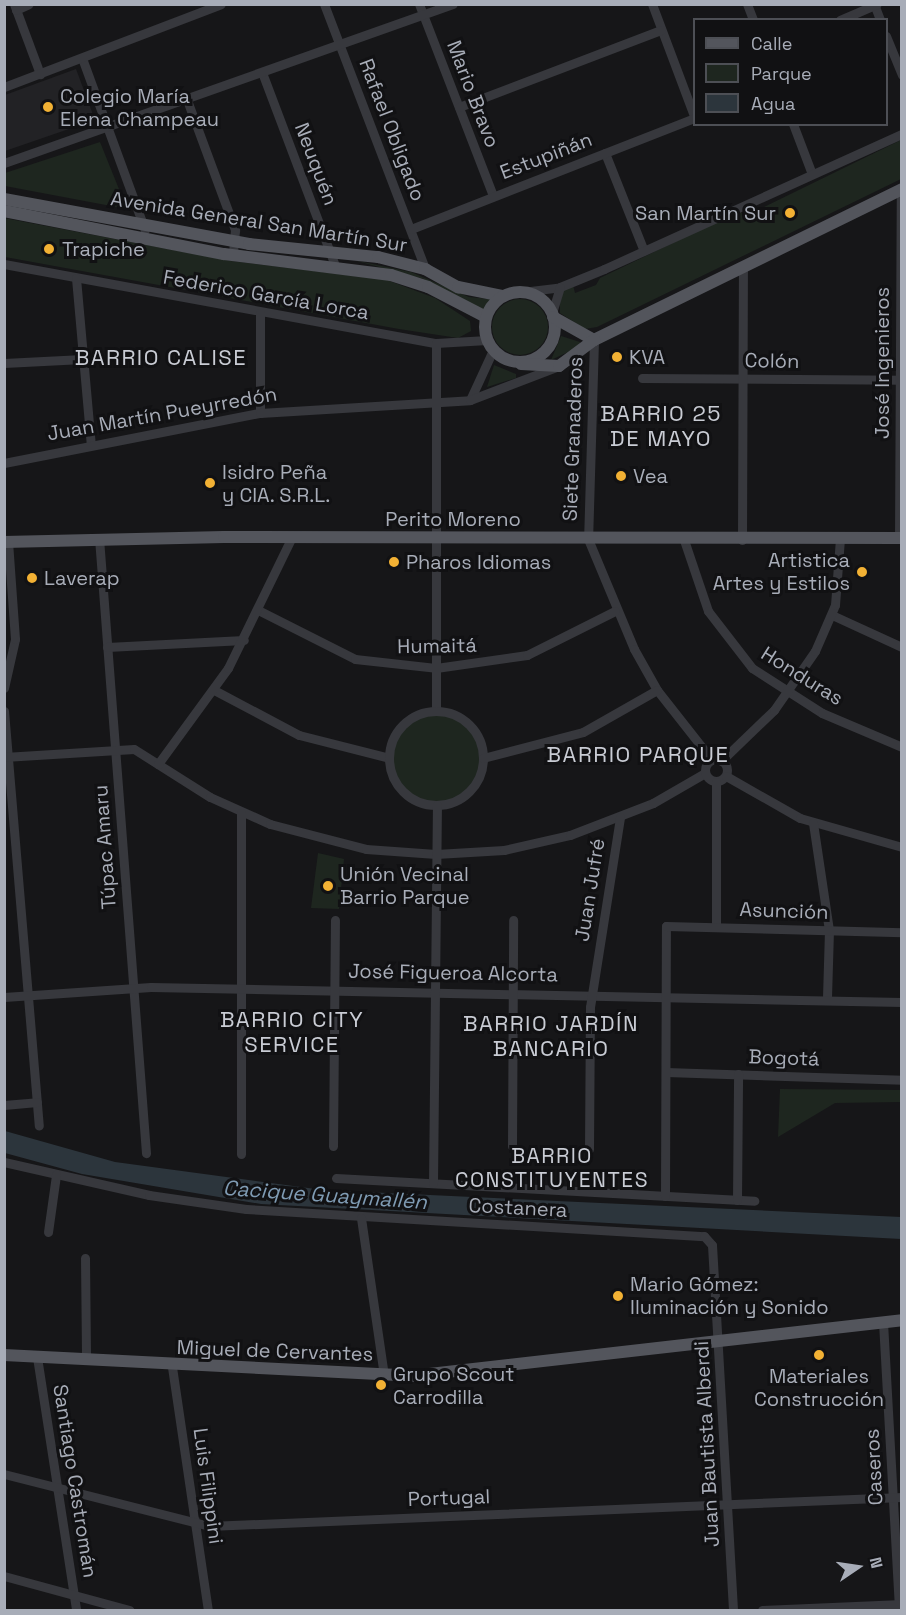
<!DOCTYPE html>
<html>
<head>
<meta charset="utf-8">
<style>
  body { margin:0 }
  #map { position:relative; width:906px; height:1615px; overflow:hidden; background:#161618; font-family:"Space Grotesk",sans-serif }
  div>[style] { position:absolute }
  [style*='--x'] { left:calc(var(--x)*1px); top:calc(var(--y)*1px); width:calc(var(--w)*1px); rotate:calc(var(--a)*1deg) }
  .built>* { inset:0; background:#222225 }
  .green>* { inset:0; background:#1e261f }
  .round { border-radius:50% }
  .water>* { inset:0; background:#2c353c }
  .minor>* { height:9px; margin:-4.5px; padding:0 4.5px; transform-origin:4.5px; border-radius:4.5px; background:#37383d }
  .minor>.ring { margin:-4.5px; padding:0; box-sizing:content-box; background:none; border:9px solid #37383d; border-radius:50% }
  .major>* { height:12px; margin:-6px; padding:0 6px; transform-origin:6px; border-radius:6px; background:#53555c }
  .major>.ring { margin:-6px; padding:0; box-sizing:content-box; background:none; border:12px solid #53555c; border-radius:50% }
  .dots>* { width:16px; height:16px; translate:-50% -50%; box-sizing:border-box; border:3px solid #111113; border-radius:50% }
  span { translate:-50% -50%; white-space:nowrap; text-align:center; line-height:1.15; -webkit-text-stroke:6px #111113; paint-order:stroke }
  .street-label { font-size:20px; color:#a8adb8 }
  .poi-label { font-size:20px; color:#a8adb8 }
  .left { translate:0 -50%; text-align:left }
  .right { translate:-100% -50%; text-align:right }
  .neighbourhood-label { font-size:21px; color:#c9ccd4; letter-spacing:1.5px }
  .water-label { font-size:21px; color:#7f9bb3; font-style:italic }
  .quarter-label { font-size:22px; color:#c9ccd4; letter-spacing:1.5px }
  .frame { position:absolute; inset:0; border:6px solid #a8adb8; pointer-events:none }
  .legend { position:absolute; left:693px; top:18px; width:195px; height:108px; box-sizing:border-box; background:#111113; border:2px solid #4d4f55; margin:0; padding:8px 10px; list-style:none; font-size:18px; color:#a8adb8 }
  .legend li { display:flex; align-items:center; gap:12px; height:30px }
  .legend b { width:30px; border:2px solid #4d4f55 }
  .north { position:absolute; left:828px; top:1537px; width:60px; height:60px; -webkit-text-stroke:4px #111113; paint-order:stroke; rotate:77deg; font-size:16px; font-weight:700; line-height:24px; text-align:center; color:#a8adb8 }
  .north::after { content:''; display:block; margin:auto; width:21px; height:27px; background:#a8adb8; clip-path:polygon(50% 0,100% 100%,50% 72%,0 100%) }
</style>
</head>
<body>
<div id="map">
  <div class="built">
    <i style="clip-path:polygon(76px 69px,95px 120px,5px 151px,5px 95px)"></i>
  </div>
  <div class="green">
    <i style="clip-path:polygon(901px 140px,901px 179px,597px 327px,585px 329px,560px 313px,560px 292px,573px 285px,575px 293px,596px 285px,600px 278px,737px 212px,750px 214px)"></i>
    <i style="clip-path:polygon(100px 142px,127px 209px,5px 186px,5px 173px)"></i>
    <i style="clip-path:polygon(4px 218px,231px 261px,387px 280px,435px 298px,470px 321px,471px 331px,458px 338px,399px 329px,5px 257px)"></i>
    <i style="clip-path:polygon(353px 260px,411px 272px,469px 297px,490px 299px,481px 314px,424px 279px)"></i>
    <i class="round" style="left:492px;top:299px;width:56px;height:56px"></i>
    <i style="clip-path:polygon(561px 336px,580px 342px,579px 347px,551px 360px)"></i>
    <i style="clip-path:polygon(494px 365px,516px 374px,516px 378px,487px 387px)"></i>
    <i class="round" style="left:389px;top:711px;width:94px;height:94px"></i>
    <i style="clip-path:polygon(318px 853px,344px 859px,339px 909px,311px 908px)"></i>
    <i style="clip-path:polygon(780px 1089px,901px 1090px,901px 1102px,835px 1103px,778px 1137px)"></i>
  </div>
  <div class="water">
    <i style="clip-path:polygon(5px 1131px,115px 1162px,323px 1190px,901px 1217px,901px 1239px,261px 1204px,82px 1174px,5px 1153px)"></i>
  </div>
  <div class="minor">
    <i style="--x:14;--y:4;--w:75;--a:69.6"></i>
    <i style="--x:324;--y:4;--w:284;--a:69.1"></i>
    <i style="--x:419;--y:4;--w:206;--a:68.9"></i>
    <i style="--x:652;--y:4;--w:120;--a:69.4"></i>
    <i style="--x:747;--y:4;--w:17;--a:69"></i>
    <i style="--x:874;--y:4;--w:17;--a:69"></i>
    <i style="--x:16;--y:10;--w:14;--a:-25"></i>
    <i style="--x:840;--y:20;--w:40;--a:-23.4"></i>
    <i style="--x:886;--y:36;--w:42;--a:67.7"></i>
    <i style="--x:82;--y:58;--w:183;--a:69.9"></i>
    <i style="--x:263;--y:75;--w:204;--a:69.3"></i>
    <i style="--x:4;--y:87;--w:232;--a:-20.9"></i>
    <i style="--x:187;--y:100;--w:139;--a:69.7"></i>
    <i style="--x:235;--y:230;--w:25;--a:95"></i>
    <i style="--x:459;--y:107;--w:216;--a:-20.9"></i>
    <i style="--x:793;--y:124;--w:53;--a:69.2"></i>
    <i style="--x:605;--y:153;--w:105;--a:68.3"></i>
    <i style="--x:4;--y:163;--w:476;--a:-19.5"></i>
    <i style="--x:411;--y:229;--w:304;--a:-21.4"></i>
    <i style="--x:4;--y:264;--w:439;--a:10.4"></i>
    <i style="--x:436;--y:343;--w:51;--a:-3.4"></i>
    <i style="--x:76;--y:278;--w:168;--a:84.9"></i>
    <i style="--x:522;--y:292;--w:38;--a:-7"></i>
    <i style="--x:560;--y:287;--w:48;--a:-22.2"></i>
    <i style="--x:604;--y:269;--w:327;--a:-24.4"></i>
    <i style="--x:260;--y:313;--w:100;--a:90"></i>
    <i style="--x:552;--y:313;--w:27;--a:-73"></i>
    <i style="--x:594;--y:340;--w:199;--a:91.7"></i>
    <i style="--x:588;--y:539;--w:119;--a:67.3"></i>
    <i style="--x:634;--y:649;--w:47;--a:60.7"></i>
    <i style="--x:657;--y:690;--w:89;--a:51.8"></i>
    <i style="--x:4;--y:363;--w:79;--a:-2.9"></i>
    <i style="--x:642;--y:378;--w:260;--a:0.4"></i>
    <i style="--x:470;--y:400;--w:55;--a:-65.3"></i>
    <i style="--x:4;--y:463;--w:261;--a:-11.1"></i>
    <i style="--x:260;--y:413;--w:210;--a:-3.5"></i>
    <i style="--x:470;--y:400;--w:95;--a:-20.9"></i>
    <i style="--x:99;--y:538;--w:617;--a:85.63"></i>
    <i style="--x:899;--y:538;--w:349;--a:-89.7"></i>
    <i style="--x:684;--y:540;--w:75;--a:71.3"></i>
    <i style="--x:708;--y:611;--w:72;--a:52.3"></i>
    <i style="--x:752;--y:668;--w:83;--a:32.7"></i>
    <i style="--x:822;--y:713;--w:87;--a:23"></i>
    <i style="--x:742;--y:540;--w:273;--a:-89.8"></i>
    <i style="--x:260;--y:611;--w:106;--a:26.8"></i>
    <i style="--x:355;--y:659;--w:81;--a:6.3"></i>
    <i style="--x:436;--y:668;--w:92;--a:-8.1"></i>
    <i style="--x:527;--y:655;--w:98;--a:-26.6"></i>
    <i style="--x:832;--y:615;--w:77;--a:24.6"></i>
    <i style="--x:107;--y:647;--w:137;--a:-2.9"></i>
    <i style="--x:4;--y:688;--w:50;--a:-77.3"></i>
    <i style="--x:15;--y:639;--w:97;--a:-94.1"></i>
    <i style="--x:214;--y:690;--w:96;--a:27.9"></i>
    <i style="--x:299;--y:735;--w:93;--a:14.3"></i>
    <i style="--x:436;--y:710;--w:367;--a:-90"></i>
    <i class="ring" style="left:389px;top:711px;width:85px;height:85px"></i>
    <i style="--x:4;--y:711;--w:416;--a:85.2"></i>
    <i style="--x:4;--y:757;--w:130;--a:-3.5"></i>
    <i style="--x:134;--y:749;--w:90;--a:32.3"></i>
    <i style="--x:210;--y:797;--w:66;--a:24.2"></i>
    <i style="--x:270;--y:824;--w:99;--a:14.6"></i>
    <i style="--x:366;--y:849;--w:70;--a:4.1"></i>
    <i style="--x:436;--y:854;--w:68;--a:-3.4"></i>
    <i style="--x:504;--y:850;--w:68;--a:-12.8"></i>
    <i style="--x:570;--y:835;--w:89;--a:-21.1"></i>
    <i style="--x:653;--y:803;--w:60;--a:-30"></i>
    <i style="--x:483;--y:758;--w:103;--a:-14.6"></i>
    <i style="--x:583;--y:732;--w:85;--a:-29.6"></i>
    <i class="ring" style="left:705px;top:759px;width:13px;height:13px"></i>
    <i style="--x:721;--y:761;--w:74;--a:-43.9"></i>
    <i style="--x:774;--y:710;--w:72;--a:-55.2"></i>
    <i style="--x:815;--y:651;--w:50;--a:-66.5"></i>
    <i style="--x:835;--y:605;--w:67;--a:-85.7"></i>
    <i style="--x:158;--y:764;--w:119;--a:-53.9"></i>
    <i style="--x:228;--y:668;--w:146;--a:-64"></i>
    <i style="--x:726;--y:776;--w:85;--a:29.6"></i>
    <i style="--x:800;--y:818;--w:106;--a:15.9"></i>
    <i style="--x:716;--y:782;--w:145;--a:90"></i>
    <i style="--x:241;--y:813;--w:341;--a:90"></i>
    <i style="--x:813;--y:823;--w:108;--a:81.5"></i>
    <i style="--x:829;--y:930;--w:69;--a:91.7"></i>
    <i style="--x:4;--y:997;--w:147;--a:-3.9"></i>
    <i style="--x:151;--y:987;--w:751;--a:1.14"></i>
    <i style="--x:666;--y:1072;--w:236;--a:1.9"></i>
    <i style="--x:4;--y:1105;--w:33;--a:-5"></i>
    <i style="--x:333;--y:1146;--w:226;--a:-89.5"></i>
    <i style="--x:512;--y:1146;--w:226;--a:-89.7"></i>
    <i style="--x:589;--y:1149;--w:142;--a:-89.6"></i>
    <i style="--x:590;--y:1007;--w:192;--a:-81"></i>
    <i style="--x:4;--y:1162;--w:149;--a:12.8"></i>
    <i style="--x:149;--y:1195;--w:98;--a:8.2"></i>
    <i style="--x:246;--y:1209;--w:459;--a:3.4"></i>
    <i style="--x:704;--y:1236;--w:12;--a:48"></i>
    <i style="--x:712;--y:1245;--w:366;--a:86.7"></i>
    <i style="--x:336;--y:1178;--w:419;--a:3.1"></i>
    <i style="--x:433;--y:1183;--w:378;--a:-89.4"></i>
    <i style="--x:665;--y:1196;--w:270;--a:-89.8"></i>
    <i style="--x:666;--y:926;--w:236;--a:1.5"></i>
    <i style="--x:737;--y:1200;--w:126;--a:-89.5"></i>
    <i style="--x:361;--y:1218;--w:159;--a:81.7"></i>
    <i style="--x:48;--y:1232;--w:58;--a:-82"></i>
    <i style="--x:85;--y:1258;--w:102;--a:89.4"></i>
    <i style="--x:883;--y:1322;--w:288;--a:86.8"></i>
    <i style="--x:37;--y:1357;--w:256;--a:81.2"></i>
    <i style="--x:172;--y:1367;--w:246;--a:81.6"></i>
    <i style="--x:4;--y:1474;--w:211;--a:14.2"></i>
    <i style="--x:209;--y:1526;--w:694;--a:-2.4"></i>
    <i style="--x:4;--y:1576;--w:130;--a:15.2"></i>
    <i style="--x:762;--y:1610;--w:140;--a:-2.5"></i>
  </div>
  <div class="major">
    <i style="--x:4;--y:199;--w:249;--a:10.4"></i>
    <i style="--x:249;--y:244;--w:130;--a:5.8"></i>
    <i style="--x:378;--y:257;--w:49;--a:14.3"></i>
    <i style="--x:425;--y:269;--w:38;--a:29"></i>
    <i style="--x:458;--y:287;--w:46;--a:11.3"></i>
    <i style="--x:4;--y:211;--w:224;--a:11.1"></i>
    <i style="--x:224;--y:254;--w:168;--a:7.2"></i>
    <i style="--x:391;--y:275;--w:39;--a:18"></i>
    <i style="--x:428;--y:287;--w:65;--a:27.3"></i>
    <i class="ring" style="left:485px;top:292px;width:58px;height:58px"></i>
    <i style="--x:553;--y:317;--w:47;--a:29.3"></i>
    <i style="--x:594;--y:340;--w:343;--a:-26.1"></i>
    <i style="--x:521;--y:364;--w:38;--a:3"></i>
    <i style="--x:559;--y:366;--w:44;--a:-36.6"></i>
    <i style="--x:4;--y:542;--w:220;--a:-1.3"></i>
    <i style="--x:224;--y:537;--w:678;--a:0.08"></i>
    <i style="--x:4;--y:1355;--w:409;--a:2.9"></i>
    <i style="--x:412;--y:1376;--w:493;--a:-6.5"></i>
  </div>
  <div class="dots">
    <i style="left:48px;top:107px;background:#f2b134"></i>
    <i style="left:790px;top:213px;background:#f2b134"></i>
    <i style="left:49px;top:249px;background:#f2b134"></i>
    <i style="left:617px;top:357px;background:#f2b134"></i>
    <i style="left:621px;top:476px;background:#f2b134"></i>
    <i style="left:210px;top:483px;background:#f2b134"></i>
    <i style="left:394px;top:562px;background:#f2b134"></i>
    <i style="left:862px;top:572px;background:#f2b134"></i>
    <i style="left:32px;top:578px;background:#f2b134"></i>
    <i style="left:328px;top:886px;background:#f2b134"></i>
    <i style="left:618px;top:1296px;background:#f2b134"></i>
    <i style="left:819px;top:1355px;background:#f2b134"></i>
    <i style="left:381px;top:1385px;background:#f2b134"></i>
  </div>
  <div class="street-label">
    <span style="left:473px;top:94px;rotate:69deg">Mario Bravo</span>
    <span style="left:392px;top:130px;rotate:69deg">Rafael Obligado</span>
    <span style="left:546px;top:156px;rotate:-21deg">Estupiñán</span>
    <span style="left:316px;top:164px;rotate:69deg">Neuquén</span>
    <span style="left:259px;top:222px;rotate:9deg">Avenida General San Martín Sur</span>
    <span style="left:266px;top:295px;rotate:10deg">Federico García Lorca</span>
    <span style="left:772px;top:361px;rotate:1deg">Colón</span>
    <span style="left:882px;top:363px;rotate:-90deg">José Ingenieros</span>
    <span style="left:162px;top:414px;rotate:-10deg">Juan Martín Pueyrredón</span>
    <span style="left:573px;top:439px;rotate:-88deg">Siete Granaderos</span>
    <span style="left:453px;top:519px">Perito Moreno</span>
    <span style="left:437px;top:646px;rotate:-1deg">Humaitá</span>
    <span style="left:802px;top:676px;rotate:32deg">Honduras</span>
    <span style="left:105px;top:847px;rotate:-94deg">Túpac Amaru</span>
    <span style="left:590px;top:890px;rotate:-81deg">Juan Jufré</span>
    <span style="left:784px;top:911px;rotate:2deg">Asunción</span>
    <span style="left:453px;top:973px;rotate:1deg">José Figueroa Alcorta</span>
    <span style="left:784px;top:1058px;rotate:2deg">Bogotá</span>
    <span style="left:518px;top:1208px;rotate:3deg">Costanera</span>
    <span style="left:275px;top:1351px;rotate:2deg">Miguel de Cervantes</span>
    <span style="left:707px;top:1444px;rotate:-93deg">Juan Bautista Alberdi</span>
    <span style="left:874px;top:1467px;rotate:-93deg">Caseros</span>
    <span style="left:75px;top:1481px;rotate:81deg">Santiago Castromán</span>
    <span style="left:208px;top:1486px;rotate:82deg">Luis Filippini</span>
    <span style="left:449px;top:1498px;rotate:-2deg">Portugal</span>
  </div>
  <div class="poi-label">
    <span class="left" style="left:60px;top:108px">Colegio María<br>Elena Champeau</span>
    <span class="right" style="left:776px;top:213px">San Martín Sur</span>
    <span class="left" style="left:62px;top:249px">Trapiche</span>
    <span class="left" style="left:629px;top:357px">KVA</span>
    <span class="left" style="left:222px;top:484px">Isidro Peña<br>y CIA. S.R.L.</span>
    <span class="left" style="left:633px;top:476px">Vea</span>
    <span class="right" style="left:850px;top:572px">Artistica<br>Artes y Estilos</span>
    <span class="left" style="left:406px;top:562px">Pharos Idiomas</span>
    <span class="left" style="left:44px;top:578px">Laverap</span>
    <span class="left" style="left:340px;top:886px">Unión Vecinal<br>Barrio Parque</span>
    <span class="left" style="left:630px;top:1296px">Mario Gómez:<br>Iluminación y Sonido</span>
    <span class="left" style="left:393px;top:1386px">Grupo Scout<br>Carrodilla</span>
    <span style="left:819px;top:1388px">Materiales<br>Construcción</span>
  </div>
  <div class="neighbourhood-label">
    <span style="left:552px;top:1168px">BARRIO<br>CONSTITUYENTES</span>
  </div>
  <div class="water-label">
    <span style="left:325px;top:1195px;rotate:4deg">Cacique Guaymallén</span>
  </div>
  <div class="quarter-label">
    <span style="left:161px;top:358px">BARRIO CALISE</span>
    <span style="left:661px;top:426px">BARRIO 25<br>DE MAYO</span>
    <span style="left:638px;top:755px">BARRIO PARQUE</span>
    <span style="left:292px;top:1032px">BARRIO CITY<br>SERVICE</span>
    <span style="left:551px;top:1036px">BARRIO JARDÍN<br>BANCARIO</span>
  </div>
  <div class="frame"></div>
  <ul class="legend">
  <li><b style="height:8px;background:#53555c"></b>Calle</li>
  <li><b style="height:16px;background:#1e261f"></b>Parque</li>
  <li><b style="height:16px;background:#2c353c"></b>Agua</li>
  </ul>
  <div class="north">N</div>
</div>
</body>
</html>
